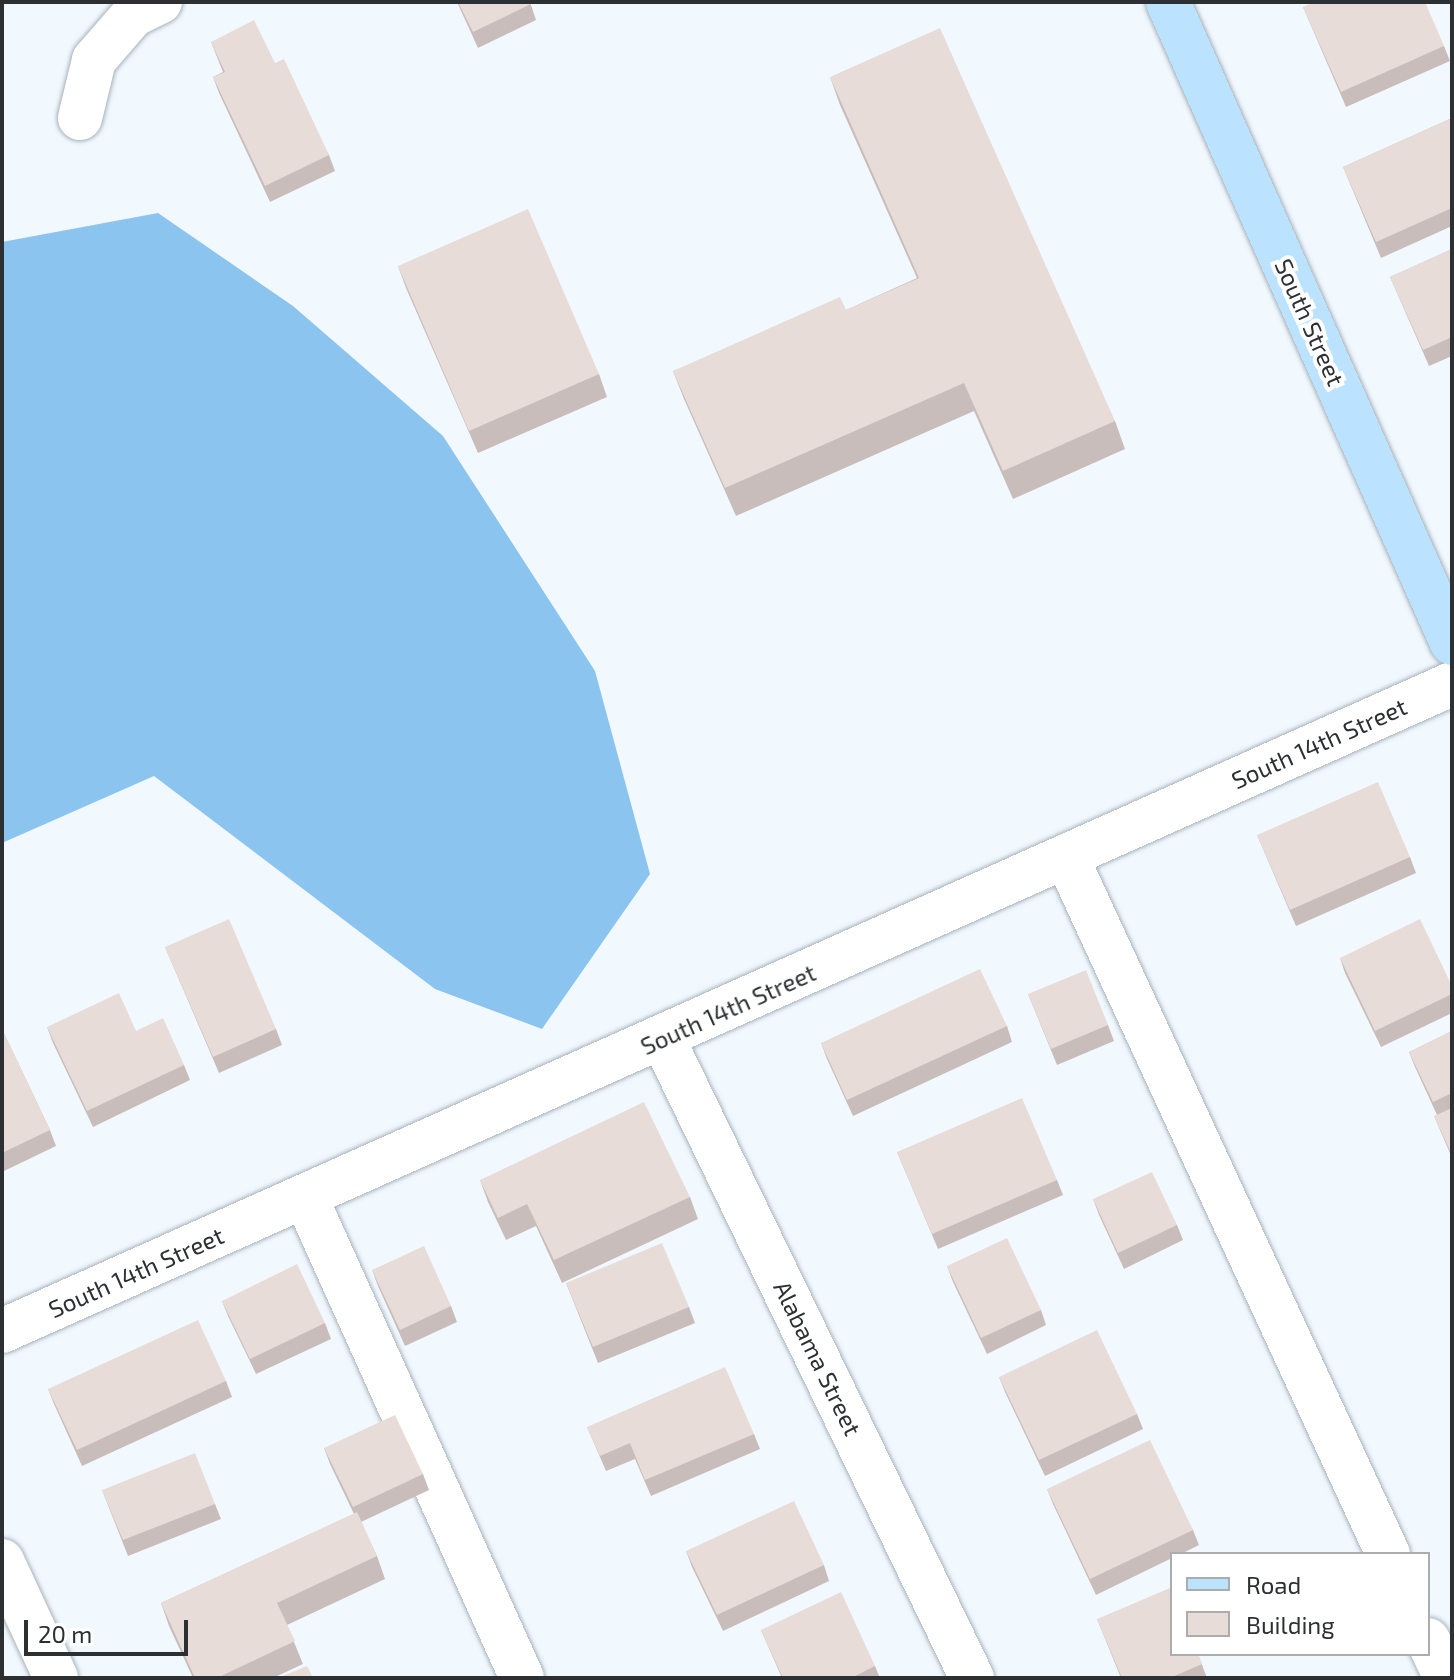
<!DOCTYPE html>
<html>
<head>
<meta charset="utf-8">
<style>
  body { margin:0 }
  #map { position:relative; width:1454px; height:1680px; overflow:hidden; background:#f1f9ff; font-family:"Exo 2",sans-serif }
  div>[style] { position:absolute }
  [style*='--x'] { left:calc(var(--x)*1px); top:calc(var(--y)*1px); width:calc(var(--w)*1px); rotate:calc(var(--a)*1deg) }
  .forest>* { inset:0; background:#8bc4ee }
  .roads { filter:drop-shadow(0 0 2px #a9b2b9) drop-shadow(0 0 2px #a9b2b9) }
  .minor>* { height:44px; margin:-22px; padding:0 22px; transform-origin:22px; border-radius:22px; background:#fff }
  .major>* { height:44px; margin:-22px; padding:0 22px; transform-origin:22px; border-radius:22px; background:#bbe2fe }
  .wall>* { inset:0; background:#c8bdbb }
  .building>* { inset:0; background:#e8dcd9 }
  span { translate:-50% -50%; white-space:nowrap; text-align:center; line-height:1.15; -webkit-text-stroke:8px #fff; paint-order:stroke }
  .street-label { font-size:24px; color:#2c3032 }
  .frame { position:absolute; inset:0; border:4px solid #2c3032; pointer-events:none }
  .legend { position:absolute; left:1170px; top:1552px; width:260px; height:104px; box-sizing:border-box; background:#fff; border:2px solid #abacad; margin:0; padding:10px 14px; list-style:none; font-size:24px; color:#2c3032 }
  .legend li { display:flex; align-items:center; gap:16px; height:40px }
  .legend b { width:40px; border:2px solid #abacad }
  .scale { position:absolute; left:24px; top:1620px; width:164px; height:36px; box-sizing:border-box; border:4px solid #2c3032; border-top:0; padding-left:10px; font-size:24px; line-height:28px; white-space:nowrap; color:#2c3032; -webkit-text-stroke:6px #fff; paint-order:stroke }
</style>
</head>
<body>
<div id="map">
  <div class="forest">
    <i style="clip-path:polygon(158px 213px,293px 306px,443px 436px,595px 671px,650px 874px,542px 1029px,435px 989px,154px 776px,2px 843px,2px 242px)"></i>
  </div>
  <div class="roads">
    <div class="minor">
      <i style="--x:80;--y:118;--w:60;--a:-76.4"></i>
      <i style="--x:94;--y:60;--w:60;--a:-49.1"></i>
      <i style="--x:133;--y:15;--w:30;--a:-26"></i>
      <i style="--x:1066;--y:856;--w:769;--a:65.24"></i>
      <i style="--x:663;--y:1039;--w:710;--a:64.19"></i>
      <i style="--x:306;--y:1198;--w:526;--a:65.77"></i>
      <i style="--x:2;--y:1331;--w:1588;--a:-24.05"></i>
      <i style="--x:2;--y:1561;--w:129;--a:65.2"></i>
      <i style="--x:1428;--y:1640;--w:42;--a:64.7"></i>
    </div>
    <div class="major">
      <i style="--x:1168;--y:2;--w:701;--a:66.1"></i>
    </div>
  </div>
  <div class="wall">
    <i style="clip-path:polygon(457px 2px,530px 2px,536px 20px,478px 48px)"></i>
    <i style="clip-path:polygon(1303px 7px,1444px 46px,1450px 61px,1346px 107px)"></i>
    <i style="clip-path:polygon(211px 42px,275px 63px,329px 155px,335px 171px,270px 202px,219px 93px,213px 77px,223px 72px)"></i>
    <i style="clip-path:polygon(830px 77px,1115px 421px,1125px 449px,1013px 499px,974px 411px,736px 516px,684px 399px,673px 371px,846px 310px,917px 278px,840px 105px)"></i>
    <i style="clip-path:polygon(1452px 118px,1452px 226px,1381px 258px,1343px 167px)"></i>
    <i style="clip-path:polygon(1452px 249px,1452px 356px,1429px 366px,1390px 277px)"></i>
    <i style="clip-path:polygon(398px 266px,599px 374px,607px 397px,478px 453px,406px 288px)"></i>
    <i style="clip-path:polygon(1257px 835px,1410px 857px,1416px 873px,1296px 926px)"></i>
    <i style="clip-path:polygon(165px 947px,276px 1029px,282px 1045px,219px 1073px)"></i>
    <i style="clip-path:polygon(1340px 958px,1452px 986px,1452px 1013px,1381px 1047px,1345px 973px)"></i>
    <i style="clip-path:polygon(1028px 994px,1108px 1025px,1114px 1041px,1057px 1065px)"></i>
    <i style="clip-path:polygon(1007px 1026px,1012px 1042px,853px 1116px,827px 1059px,821px 1043px)"></i>
    <i style="clip-path:polygon(47px 1027px,136px 1031px,184px 1065px,190px 1080px,93px 1127px,53px 1043px)"></i>
    <i style="clip-path:polygon(2px 1029px,50px 1130px,56px 1146px,2px 1172px)"></i>
    <i style="clip-path:polygon(1452px 1031px,1452px 1158px,1434px 1116px,1437px 1115px,1415px 1067px,1409px 1052px)"></i>
    <i style="clip-path:polygon(897px 1152px,1057px 1180px,1063px 1195px,938px 1249px)"></i>
    <i style="clip-path:polygon(480px 1180px,690px 1197px,698px 1219px,562px 1283px,536px 1226px,506px 1240px,488px 1202px)"></i>
    <i style="clip-path:polygon(1093px 1199px,1177px 1225px,1183px 1240px,1124px 1269px,1099px 1215px)"></i>
    <i style="clip-path:polygon(947px 1266px,1041px 1310px,1046px 1325px,987px 1354px,953px 1282px)"></i>
    <i style="clip-path:polygon(372px 1270px,451px 1306px,457px 1322px,405px 1346px,378px 1286px)"></i>
    <i style="clip-path:polygon(566px 1283px,689px 1307px,695px 1323px,598px 1363px)"></i>
    <i style="clip-path:polygon(222px 1301px,325px 1323px,331px 1339px,256px 1374px,228px 1316px)"></i>
    <i style="clip-path:polygon(999px 1377px,1137px 1414px,1143px 1429px,1045px 1476px,1005px 1392px)"></i>
    <i style="clip-path:polygon(226px 1381px,232px 1397px,82px 1466px,54px 1404px,48px 1389px)"></i>
    <i style="clip-path:polygon(587px 1427px,754px 1434px,760px 1449px,651px 1496px,635px 1459px,606px 1471px)"></i>
    <i style="clip-path:polygon(324px 1448px,423px 1474px,429px 1490px,361px 1522px,377px 1556px,385px 1579px,287px 1625px,303px 1664px,273px 1678px,193px 1678px,169px 1626px,161px 1603px,354px 1514px,330px 1464px)"></i>
    <i style="clip-path:polygon(1047px 1489px,1193px 1530px,1199px 1545px,1181px 1554px,1172px 1554px,1172px 1558px,1096px 1595px,1053px 1504px)"></i>
    <i style="clip-path:polygon(102px 1490px,215px 1504px,221px 1519px,128px 1556px)"></i>
    <i style="clip-path:polygon(686px 1551px,824px 1565px,829px 1581px,723px 1631px,692px 1567px)"></i>
    <i style="clip-path:polygon(1097px 1619px,1198px 1654px,1207px 1678px,1121px 1678px)"></i>
    <i style="clip-path:polygon(761px 1630px,875px 1666px,880px 1678px,782px 1678px)"></i>
  </div>
  <div class="building">
    <i style="clip-path:polygon(458px 2px,530px 2px,531px 4px,473px 32px)"></i>
    <i style="clip-path:polygon(1314px 2px,1425px 2px,1444px 46px,1341px 92px,1303px 7px)"></i>
    <i style="clip-path:polygon(254px 20px,275px 63px,284px 59px,329px 155px,265px 186px,213px 77px,225px 72px,211px 42px)"></i>
    <i style="clip-path:polygon(940px 28px,1115px 421px,1003px 471px,964px 383px,725px 488px,673px 371px,840px 297px,846px 310px,919px 278px,830px 77px)"></i>
    <i style="clip-path:polygon(1452px 118px,1452px 208px,1376px 242px,1343px 167px)"></i>
    <i style="clip-path:polygon(528px 209px,599px 374px,469px 431px,398px 266px)"></i>
    <i style="clip-path:polygon(1452px 249px,1452px 337px,1423px 350px,1390px 277px)"></i>
    <i style="clip-path:polygon(1378px 782px,1410px 857px,1290px 910px,1257px 835px)"></i>
    <i style="clip-path:polygon(229px 919px,276px 1029px,213px 1057px,165px 947px)"></i>
    <i style="clip-path:polygon(1420px 919px,1452px 986px,1452px 994px,1375px 1031px,1340px 958px)"></i>
    <i style="clip-path:polygon(980px 969px,1007px 1026px,847px 1100px,821px 1043px)"></i>
    <i style="clip-path:polygon(1086px 970px,1108px 1025px,1051px 1049px,1028px 994px)"></i>
    <i style="clip-path:polygon(119px 993px,136px 1031px,163px 1018px,184px 1065px,87px 1111px,47px 1027px)"></i>
    <i style="clip-path:polygon(2px 1029px,50px 1130px,2px 1153px)"></i>
    <i style="clip-path:polygon(1452px 1031px,1452px 1093px,1433px 1102px,1409px 1052px)"></i>
    <i style="clip-path:polygon(1022px 1098px,1057px 1180px,932px 1234px,897px 1152px)"></i>
    <i style="clip-path:polygon(644px 1102px,690px 1197px,554px 1260px,527px 1204px,498px 1218px,480px 1180px)"></i>
    <i style="clip-path:polygon(1452px 1108px,1452px 1155px,1434px 1116px)"></i>
    <i style="clip-path:polygon(1152px 1172px,1177px 1225px,1118px 1253px,1093px 1199px)"></i>
    <i style="clip-path:polygon(1007px 1238px,1041px 1310px,981px 1338px,947px 1266px)"></i>
    <i style="clip-path:polygon(662px 1243px,689px 1307px,593px 1347px,566px 1283px)"></i>
    <i style="clip-path:polygon(424px 1246px,451px 1306px,400px 1330px,372px 1270px)"></i>
    <i style="clip-path:polygon(297px 1264px,325px 1323px,250px 1359px,222px 1301px)"></i>
    <i style="clip-path:polygon(198px 1320px,226px 1381px,77px 1450px,48px 1389px)"></i>
    <i style="clip-path:polygon(1097px 1330px,1137px 1414px,1039px 1460px,999px 1377px)"></i>
    <i style="clip-path:polygon(725px 1367px,754px 1434px,645px 1480px,630px 1443px,600px 1456px,587px 1427px)"></i>
    <i style="clip-path:polygon(395px 1415px,423px 1474px,353px 1507px,324px 1448px)"></i>
    <i style="clip-path:polygon(1150px 1440px,1193px 1530px,1090px 1579px,1047px 1489px)"></i>
    <i style="clip-path:polygon(195px 1453px,215px 1504px,123px 1540px,102px 1490px)"></i>
    <i style="clip-path:polygon(794px 1501px,824px 1565px,717px 1615px,686px 1551px)"></i>
    <i style="clip-path:polygon(357px 1512px,377px 1556px,277px 1603px,295px 1641px,217px 1678px,195px 1678px,161px 1603px)"></i>
    <i style="clip-path:polygon(1170px 1588px,1172px 1594px,1172px 1654px,1198px 1654px,1202px 1664px,1170px 1678px,1122px 1678px,1097px 1619px)"></i>
    <i style="clip-path:polygon(841px 1592px,875px 1666px,851px 1678px,783px 1678px,761px 1630px)"></i>
    <i style="clip-path:polygon(307px 1666px,313px 1678px,278px 1678px)"></i>
  </div>
  <div class="street-label">
    <span style="left:1310px;top:322px;rotate:66deg">South Street</span>
    <span style="left:1319px;top:743px;rotate:-24deg">South 14th Street</span>
    <span style="left:728px;top:1009px;rotate:-24deg">South 14th Street</span>
    <span style="left:136px;top:1272px;rotate:-24deg">South 14th Street</span>
    <span style="left:818px;top:1358px;rotate:64deg">Alabama Street</span>
  </div>
  <div class="frame"></div>
  <ul class="legend">
  <li><b style="height:10px;background:#bbe2fe"></b>Road</li>
  <li><b style="height:22px;background:#e8dcd9"></b>Building</li>
  </ul>
  <div class="scale">20 m</div>
</div>
</body>
</html>
